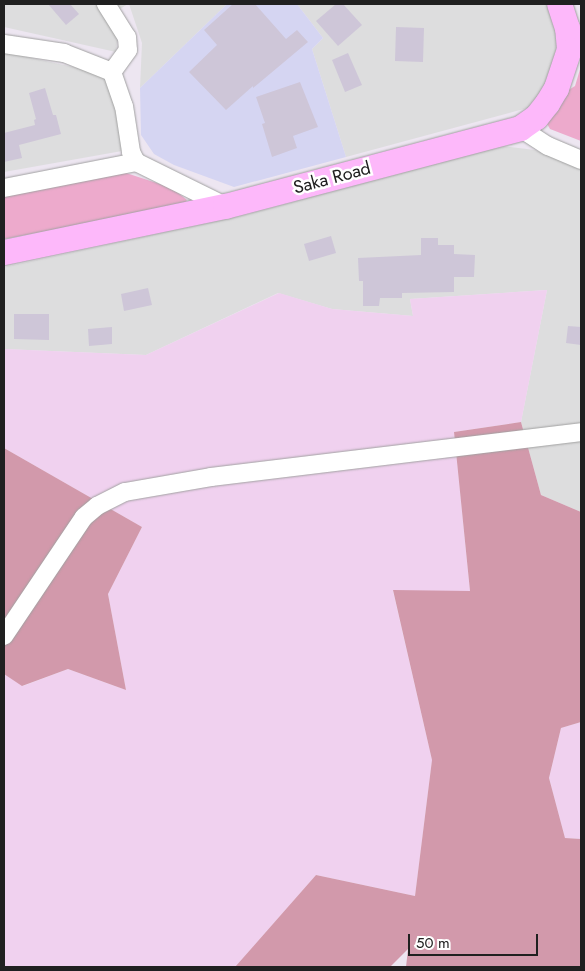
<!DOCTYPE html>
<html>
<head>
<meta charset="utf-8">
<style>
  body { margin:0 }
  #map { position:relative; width:585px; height:971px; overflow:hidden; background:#ede6f1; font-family:Jost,sans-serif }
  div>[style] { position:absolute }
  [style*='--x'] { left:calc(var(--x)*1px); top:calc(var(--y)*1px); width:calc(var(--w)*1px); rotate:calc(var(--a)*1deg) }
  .residential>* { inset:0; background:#ddddde }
  .commercial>* { inset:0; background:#d5d5f2 }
  .farmland>* { inset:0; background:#f0d1ef }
  .grass>* { inset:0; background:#edaacc }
  .forest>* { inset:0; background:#d299ab }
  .building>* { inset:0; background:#cec6d8 }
  .roads { filter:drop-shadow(0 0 1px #a1a1a1) drop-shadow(0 0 1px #a1a1a1) }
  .minor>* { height:18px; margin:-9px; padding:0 9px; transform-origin:9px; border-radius:9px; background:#fff }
  .secondary>* { height:25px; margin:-12.5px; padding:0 12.5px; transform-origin:12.5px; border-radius:12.5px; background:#fdb8fa }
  span { translate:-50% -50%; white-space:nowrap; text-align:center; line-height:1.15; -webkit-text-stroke:5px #fff; paint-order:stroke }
  .street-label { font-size:18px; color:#202020 }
  .frame { position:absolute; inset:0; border:5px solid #202020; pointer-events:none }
  .scale { position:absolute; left:408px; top:934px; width:130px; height:22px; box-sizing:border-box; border:2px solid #202020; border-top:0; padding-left:6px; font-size:15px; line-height:18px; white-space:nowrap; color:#202020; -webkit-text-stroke:4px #fff; paint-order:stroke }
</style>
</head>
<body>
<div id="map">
  <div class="residential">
    <i style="clip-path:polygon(4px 4px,128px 4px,107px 17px,118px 33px,116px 52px,4px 27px)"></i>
    <i style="clip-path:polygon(129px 4px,227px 4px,140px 88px,142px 43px)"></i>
    <i style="clip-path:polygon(297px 4px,561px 4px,564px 65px,531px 107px,346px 157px,312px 49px,323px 38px)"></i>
    <i style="clip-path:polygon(4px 52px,101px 73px,119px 94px,122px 151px,4px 172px)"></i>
    <i style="clip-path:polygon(502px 146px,535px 150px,581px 168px,581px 512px,541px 495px,521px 422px,547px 290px,410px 299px,413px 316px,332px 309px,278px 293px,146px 355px,4px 349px,4px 267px,245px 215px)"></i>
  </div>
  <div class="commercial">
    <i style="clip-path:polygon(227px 4px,297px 4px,323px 38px,312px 49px,346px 157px,234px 187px,174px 165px,154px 154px,141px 135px,140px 88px)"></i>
  </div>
  <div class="farmland">
    <i style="clip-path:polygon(547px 290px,521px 422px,454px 432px,470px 592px,393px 591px,432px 760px,415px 896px,316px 875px,235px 967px,4px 967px,4px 674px,23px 686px,68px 669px,126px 690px,108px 594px,142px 527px,4px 448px,4px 349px,146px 355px,279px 293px,332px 309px,413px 316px,410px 299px)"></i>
    <i style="clip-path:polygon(581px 722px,581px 839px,565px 838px,549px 778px,561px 728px)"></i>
  </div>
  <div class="grass">
    <i style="clip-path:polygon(581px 66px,581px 141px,550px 129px,545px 120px,562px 94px,575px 86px)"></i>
    <i style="clip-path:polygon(123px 172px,172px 188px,187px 200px,183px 206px,4px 239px,4px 192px)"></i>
  </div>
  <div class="forest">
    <i style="clip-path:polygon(521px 422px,541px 495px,581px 512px,581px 722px,561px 728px,549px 778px,565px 838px,581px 839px,581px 967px,406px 967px,408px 949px,390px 967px,235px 967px,316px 875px,415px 896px,432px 760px,393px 590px,470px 591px,454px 432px)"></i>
    <i style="clip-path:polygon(4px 448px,142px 527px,108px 594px,126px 690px,68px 669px,22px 686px,4px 674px)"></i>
  </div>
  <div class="building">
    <i style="clip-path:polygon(48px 4px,70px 4px,79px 14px,66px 25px)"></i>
    <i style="clip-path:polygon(233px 4px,255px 4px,286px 39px,297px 30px,308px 42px,253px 88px,253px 86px,226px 110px,189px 72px,217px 45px,204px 30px)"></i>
    <i style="clip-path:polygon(336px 4px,343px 4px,362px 25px,338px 46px,316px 21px)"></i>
    <i style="clip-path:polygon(396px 27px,424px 28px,423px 62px,395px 61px)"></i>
    <i style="clip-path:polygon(348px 53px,362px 85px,345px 92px,332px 60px)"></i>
    <i style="clip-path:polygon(300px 82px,318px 127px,293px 136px,297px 148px,272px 157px,262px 124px,265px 123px,256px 97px)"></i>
    <i style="clip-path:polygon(45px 88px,53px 115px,56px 115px,61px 134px,19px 145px,22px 158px,4px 162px,4px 133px,35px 125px,34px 120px,36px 119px,29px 93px)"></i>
    <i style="clip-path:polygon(331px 236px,336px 253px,309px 261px,304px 244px)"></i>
    <i style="clip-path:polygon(421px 238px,438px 238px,438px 245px,454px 245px,454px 254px,475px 255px,474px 277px,454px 277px,454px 292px,402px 293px,402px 298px,380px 298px,379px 306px,363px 306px,363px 281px,359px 281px,358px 258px,421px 255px)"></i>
    <i style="clip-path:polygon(148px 288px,152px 305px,124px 311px,121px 294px)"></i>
    <i style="clip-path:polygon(14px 314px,49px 314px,49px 340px,14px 339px)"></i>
    <i style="clip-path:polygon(568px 326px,581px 327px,581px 345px,566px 343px)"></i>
    <i style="clip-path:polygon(112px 327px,112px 344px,89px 346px,88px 329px)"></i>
  </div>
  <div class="roads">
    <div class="minor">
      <i style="--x:106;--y:4;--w:39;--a:58"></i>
      <i style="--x:127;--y:37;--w:13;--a:86"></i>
      <i style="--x:128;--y:50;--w:27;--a:126"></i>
      <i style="--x:4;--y:44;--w:61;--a:8.5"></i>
      <i style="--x:64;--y:53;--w:52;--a:21.6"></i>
      <i style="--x:112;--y:72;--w:36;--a:71"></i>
      <i style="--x:124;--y:106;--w:47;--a:81.3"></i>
      <i style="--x:131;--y:152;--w:11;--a:63"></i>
      <i style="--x:136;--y:162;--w:99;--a:26.3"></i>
      <i style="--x:520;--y:128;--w:33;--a:33"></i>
      <i style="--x:548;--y:146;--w:36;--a:23"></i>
      <i style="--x:4;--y:188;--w:135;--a:-11.1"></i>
      <i style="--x:4;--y:636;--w:143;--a:-56.1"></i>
      <i style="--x:84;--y:517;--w:17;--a:-40"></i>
      <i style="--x:97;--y:506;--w:31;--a:-27"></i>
      <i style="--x:125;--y:492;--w:87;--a:-9.9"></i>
      <i style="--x:211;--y:477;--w:373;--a:-6.9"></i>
    </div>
    <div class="secondary">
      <i style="--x:4;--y:252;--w:226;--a:-11.8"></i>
      <i style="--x:225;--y:206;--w:305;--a:-14.8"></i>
      <i style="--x:520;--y:128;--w:19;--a:-35"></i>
      <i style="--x:536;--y:117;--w:18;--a:-52"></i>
      <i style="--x:547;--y:103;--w:17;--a:-59"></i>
      <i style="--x:556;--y:88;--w:41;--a:-71.6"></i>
      <i style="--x:569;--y:49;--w:21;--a:-95"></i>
      <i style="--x:567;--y:28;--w:25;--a:-108"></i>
    </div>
  </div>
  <div class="street-label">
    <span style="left:332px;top:178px;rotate:-15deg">Saka Road</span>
  </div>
  <div class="frame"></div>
  <div class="scale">50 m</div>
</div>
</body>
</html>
